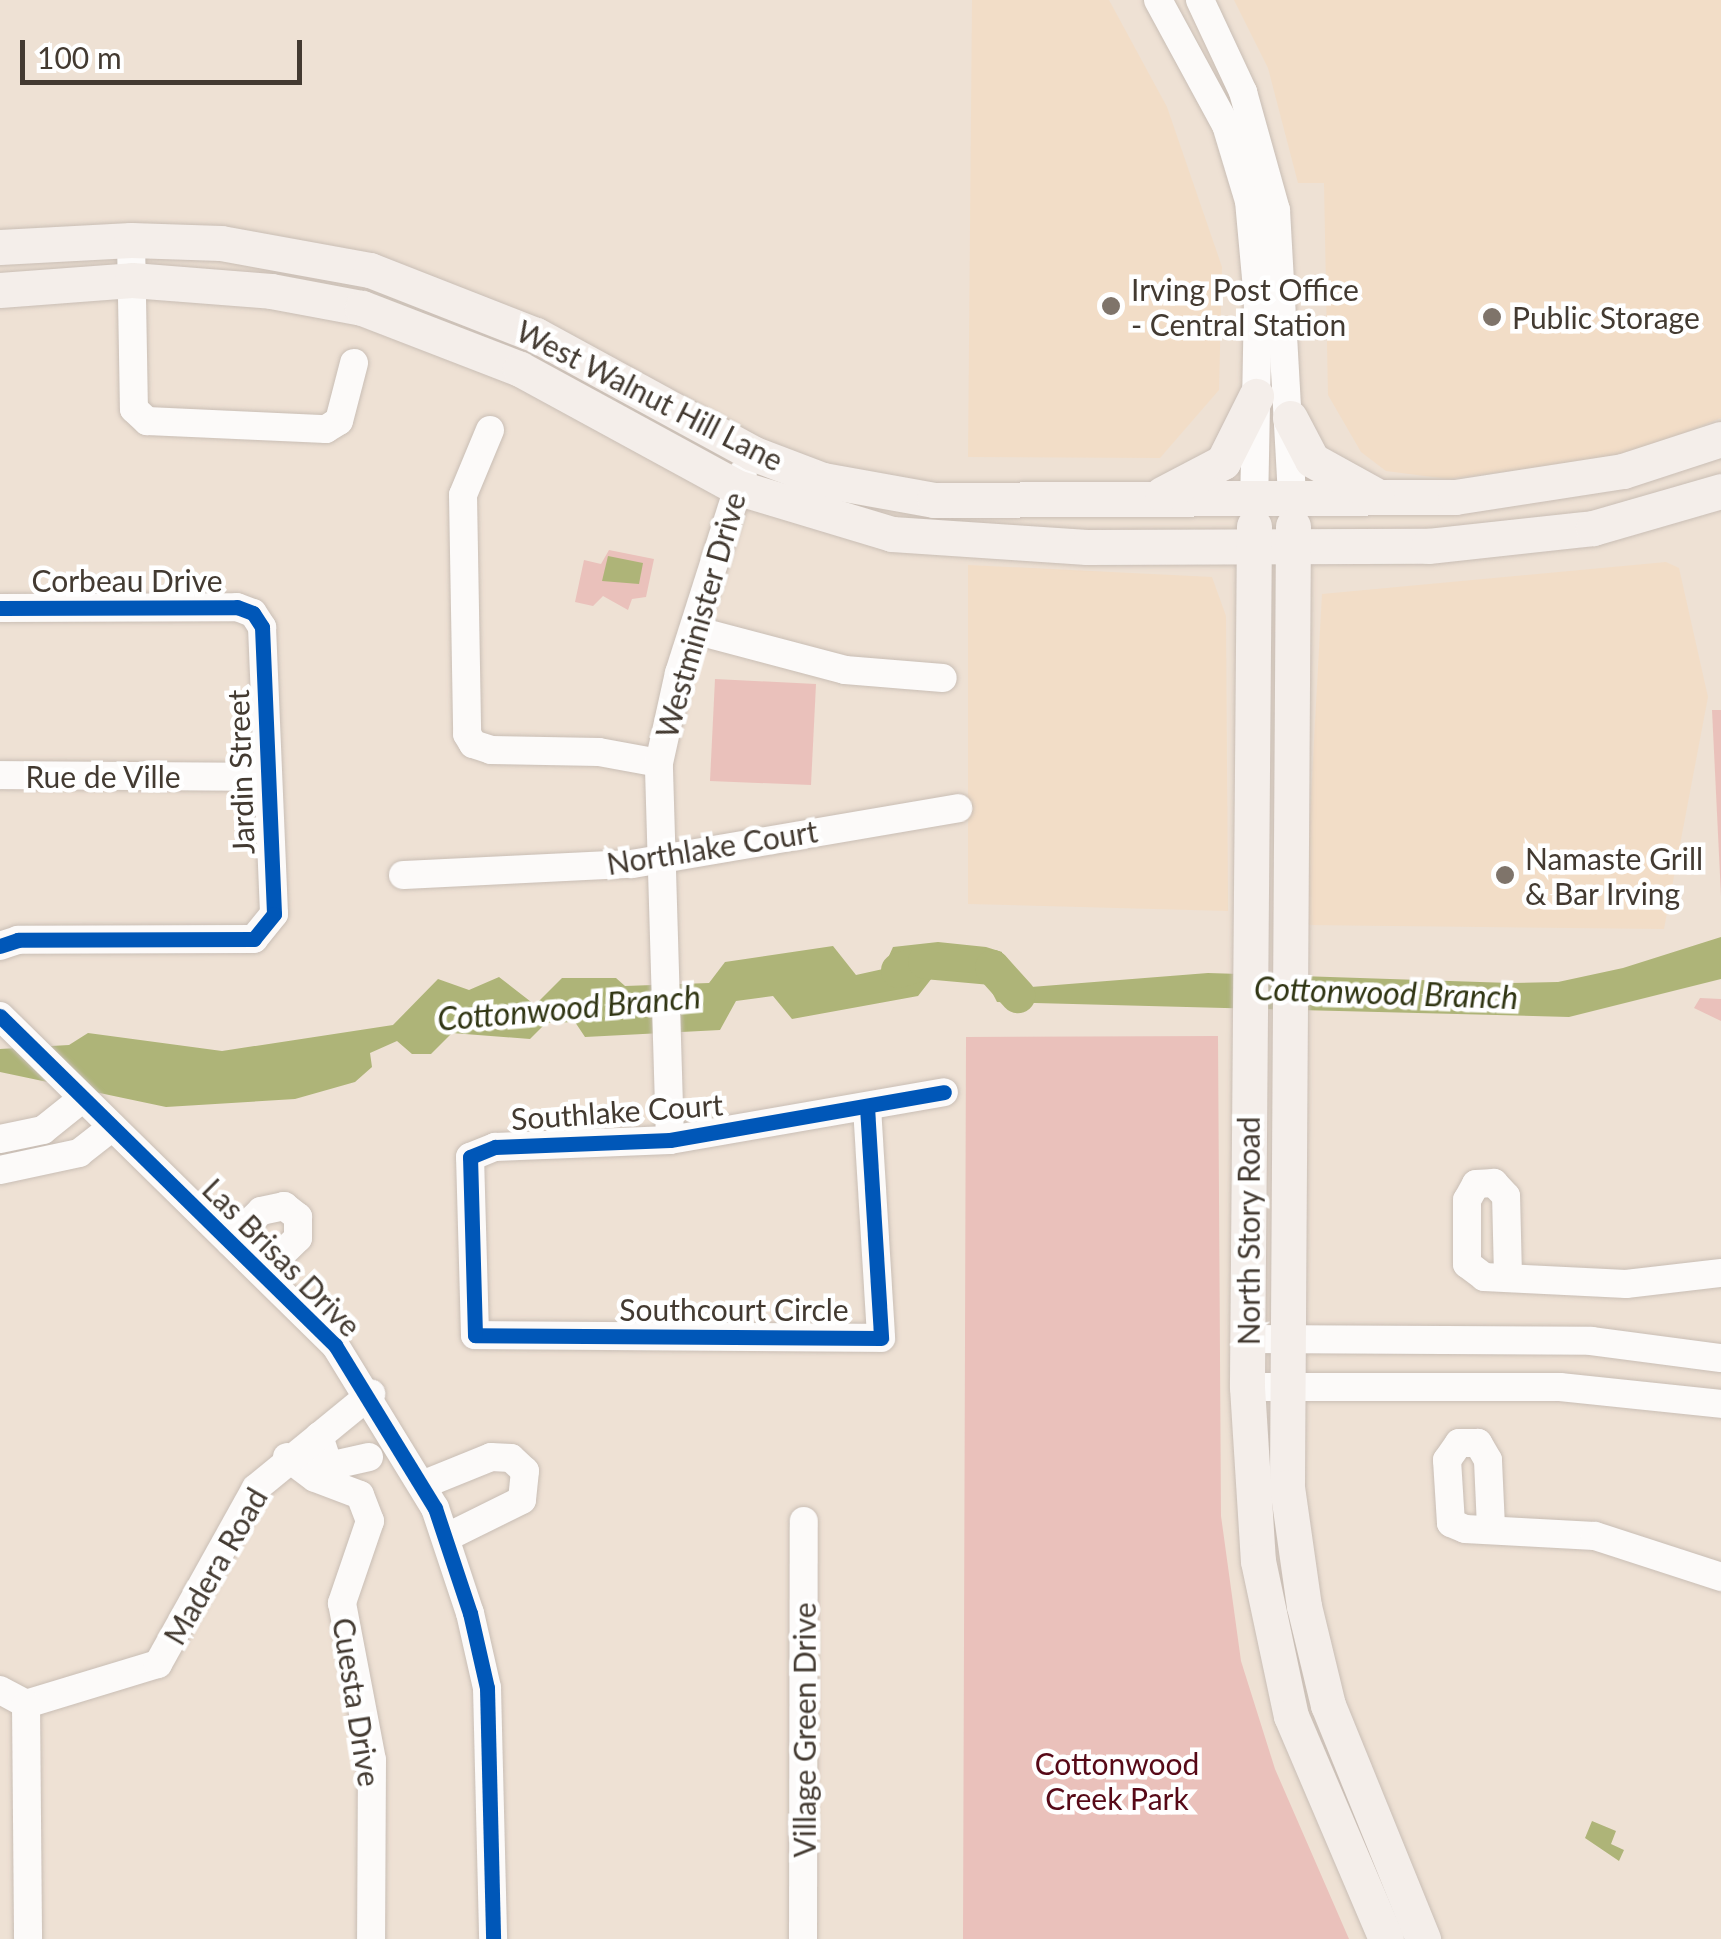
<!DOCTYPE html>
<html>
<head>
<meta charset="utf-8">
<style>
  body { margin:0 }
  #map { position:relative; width:1721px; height:1939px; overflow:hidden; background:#eee1d4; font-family:Lato,sans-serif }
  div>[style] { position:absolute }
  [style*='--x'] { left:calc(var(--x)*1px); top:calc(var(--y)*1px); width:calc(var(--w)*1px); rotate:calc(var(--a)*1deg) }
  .built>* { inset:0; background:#f2ddc7 }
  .green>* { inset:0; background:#eac1bb }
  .water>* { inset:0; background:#aeb478 }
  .river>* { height:35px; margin:-17.5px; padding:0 17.5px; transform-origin:17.5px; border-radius:17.5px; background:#aeb478 }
  .roads { filter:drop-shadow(0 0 2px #c9beb5) drop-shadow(0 0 2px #c9beb5) }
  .minor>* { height:28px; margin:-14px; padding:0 14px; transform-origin:14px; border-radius:14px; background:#fcfaf9 }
  .major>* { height:35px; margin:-17.5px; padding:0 17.5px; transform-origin:17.5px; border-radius:17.5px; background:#f4eeea }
  .cycleway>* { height:15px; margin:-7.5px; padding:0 7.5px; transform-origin:7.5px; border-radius:7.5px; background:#0057b8 }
  .dots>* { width:28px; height:28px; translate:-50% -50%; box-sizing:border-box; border:5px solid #fff; border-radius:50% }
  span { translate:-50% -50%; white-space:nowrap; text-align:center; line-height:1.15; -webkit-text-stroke:9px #fff; paint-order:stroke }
  .poi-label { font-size:30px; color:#433a31 }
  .left { translate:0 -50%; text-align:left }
  .street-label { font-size:30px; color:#433a31 }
  .park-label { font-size:30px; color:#570917 }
  .water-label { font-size:32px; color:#303513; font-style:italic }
  .scale { position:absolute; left:20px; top:40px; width:282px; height:45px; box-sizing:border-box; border:5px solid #433a31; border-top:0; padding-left:12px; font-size:30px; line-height:35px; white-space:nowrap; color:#433a31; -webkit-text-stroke:8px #fff; paint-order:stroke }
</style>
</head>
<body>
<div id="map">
  <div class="built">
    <i style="clip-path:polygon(972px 0,1109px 0,1167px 107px,1222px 267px,1219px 390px,1160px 458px,968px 457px)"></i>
    <i style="clip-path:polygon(1234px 0,1721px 0,1721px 418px,1633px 454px,1448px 479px,1386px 471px,1361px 452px,1328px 395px,1324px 183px,1298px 183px,1268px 68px)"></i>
    <i style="clip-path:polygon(1666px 562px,1679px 568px,1708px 697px,1664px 929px,1304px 925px,1322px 594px)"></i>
    <i style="clip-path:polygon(968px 565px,1212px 577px,1226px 616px,1228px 911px,968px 904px)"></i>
  </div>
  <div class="green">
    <i style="clip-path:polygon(609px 550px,654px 559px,646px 597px,632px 599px,628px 610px,603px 596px,593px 606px,575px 602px,584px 560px,601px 564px)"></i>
    <i style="clip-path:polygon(715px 679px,816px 684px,811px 785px,710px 781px)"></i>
    <i style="clip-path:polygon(1712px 710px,1721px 710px,1721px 896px)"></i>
    <i style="clip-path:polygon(1700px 998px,1721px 999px,1721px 1021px,1694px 1008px)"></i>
    <i style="clip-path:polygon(1218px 1036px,1221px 1516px,1241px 1661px,1275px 1769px,1349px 1939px,963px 1939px,966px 1037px)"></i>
  </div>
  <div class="water">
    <i style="clip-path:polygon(608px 556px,643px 563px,639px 584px,602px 581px)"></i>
    <i style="clip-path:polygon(1721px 937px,1721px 979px,1569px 1017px,997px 1002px,972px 953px,946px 960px,918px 996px,792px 1019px,773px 996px,736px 1001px,720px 1030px,585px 1037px,575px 1022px,546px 1023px,530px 1039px,452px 1033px,431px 1054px,412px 1054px,397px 1041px,370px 1053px,372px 1067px,355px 1082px,295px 1099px,166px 1107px,0 1072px,0 1049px,69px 1045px,88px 1033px,222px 1051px,393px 1025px,438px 979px,469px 990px,499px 977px,535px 1005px,562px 978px,616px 978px,625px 986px,709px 983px,725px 962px,833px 946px,856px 975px,883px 969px,893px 947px,938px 942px,986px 947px,1002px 952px,1002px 972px,1013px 983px,1031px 987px,1208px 973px,1510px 983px,1558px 982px,1623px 968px)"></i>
    <i style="clip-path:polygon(1592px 1821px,1616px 1831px,1611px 1844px,1624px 1850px,1619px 1861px,1585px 1838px)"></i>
  </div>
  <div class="river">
    <i style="--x:898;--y:970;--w:28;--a:-18"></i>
    <i style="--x:925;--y:961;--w:67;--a:5.1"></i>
    <i style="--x:992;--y:967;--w:38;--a:48"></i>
  </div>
  <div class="roads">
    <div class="minor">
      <i style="--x:1158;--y:0;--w:142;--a:61.5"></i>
      <i style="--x:1226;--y:125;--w:79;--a:73.2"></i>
      <i style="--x:1249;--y:201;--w:99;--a:84.8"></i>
      <i style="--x:1258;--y:300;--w:200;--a:91.1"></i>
      <i style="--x:1200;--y:0;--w:102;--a:64.9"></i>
      <i style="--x:1243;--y:92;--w:123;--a:74.4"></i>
      <i style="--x:1276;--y:210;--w:290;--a:86.8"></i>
      <i style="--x:131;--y:240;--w:169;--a:89"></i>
      <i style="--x:134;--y:409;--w:18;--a:43"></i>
      <i style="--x:147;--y:421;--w:179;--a:2.6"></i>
      <i style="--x:326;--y:429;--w:15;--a:-32"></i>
      <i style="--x:339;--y:421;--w:60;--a:-75.5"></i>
      <i style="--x:490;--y:430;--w:70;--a:112.6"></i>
      <i style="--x:463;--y:495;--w:239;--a:89"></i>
      <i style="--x:467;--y:734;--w:12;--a:59"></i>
      <i style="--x:473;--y:744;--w:19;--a:18"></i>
      <i style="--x:491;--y:750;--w:108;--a:1.1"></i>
      <i style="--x:599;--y:752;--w:61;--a:10.4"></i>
      <i style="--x:0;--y:608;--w:237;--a:-0.2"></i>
      <i style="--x:237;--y:607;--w:17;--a:21"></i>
      <i style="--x:253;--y:613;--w:17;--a:57"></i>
      <i style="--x:262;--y:627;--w:287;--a:87.6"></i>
      <i style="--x:274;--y:914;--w:32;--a:129"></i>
      <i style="--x:254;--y:939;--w:236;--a:179.8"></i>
      <i style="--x:18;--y:940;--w:19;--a:162"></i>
      <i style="--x:694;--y:630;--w:156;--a:14.8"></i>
      <i style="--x:845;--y:670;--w:98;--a:4.7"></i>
      <i style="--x:0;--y:775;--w:266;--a:0.4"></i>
      <i style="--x:403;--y:875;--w:229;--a:-2.8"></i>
      <i style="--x:632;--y:864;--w:331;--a:-9.7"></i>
      <i style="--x:0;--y:1016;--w:470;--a:44.5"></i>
      <i style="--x:335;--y:1345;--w:191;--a:58.5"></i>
      <i style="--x:435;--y:1508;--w:111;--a:71.6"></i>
      <i style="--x:470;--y:1613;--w:77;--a:77.2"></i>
      <i style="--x:487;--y:1688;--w:251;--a:88.6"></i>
      <i style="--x:867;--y:1107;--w:231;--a:86.5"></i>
      <i style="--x:881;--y:1338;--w:406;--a:-179.6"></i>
      <i style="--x:475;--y:1335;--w:178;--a:-91.6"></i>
      <i style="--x:470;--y:1157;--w:27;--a:-22"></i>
      <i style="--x:495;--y:1147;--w:175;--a:-2.3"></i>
      <i style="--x:670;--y:1140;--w:278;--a:-9.9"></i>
      <i style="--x:0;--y:1139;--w:44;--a:-11.8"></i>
      <i style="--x:43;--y:1130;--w:51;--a:-38.7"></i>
      <i style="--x:670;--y:1140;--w:377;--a:-91.7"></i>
      <i style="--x:659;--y:763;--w:92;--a:-77.5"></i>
      <i style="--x:679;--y:673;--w:210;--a:-72.3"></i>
      <i style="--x:0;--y:1170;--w:81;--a:-12.1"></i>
      <i style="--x:79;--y:1153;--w:41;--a:-38"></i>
      <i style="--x:230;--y:1242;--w:44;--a:-45"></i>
      <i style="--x:261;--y:1211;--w:24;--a:-12"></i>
      <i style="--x:284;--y:1206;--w:18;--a:38"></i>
      <i style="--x:298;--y:1217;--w:21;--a:90"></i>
      <i style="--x:298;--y:1238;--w:50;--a:135.8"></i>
      <i style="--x:1508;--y:1276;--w:80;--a:-91.4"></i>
      <i style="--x:1506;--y:1196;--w:18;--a:-133"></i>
      <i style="--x:1494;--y:1183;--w:18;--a:177"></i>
      <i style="--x:1476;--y:1184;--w:18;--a:119"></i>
      <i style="--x:1467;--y:1200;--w:64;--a:90"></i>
      <i style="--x:1467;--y:1264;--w:21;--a:37"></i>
      <i style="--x:1484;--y:1277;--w:142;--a:2.8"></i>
      <i style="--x:1626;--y:1284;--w:96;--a:-6.6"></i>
      <i style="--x:1248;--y:1339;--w:343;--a:0.3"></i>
      <i style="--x:1591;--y:1341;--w:131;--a:7.5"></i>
      <i style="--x:1247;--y:1387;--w:313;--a:0"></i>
      <i style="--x:1560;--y:1387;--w:162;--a:6"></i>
      <i style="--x:319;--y:1436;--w:32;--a:72"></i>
      <i style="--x:329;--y:1466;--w:41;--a:-12.7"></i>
      <i style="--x:287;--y:1457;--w:35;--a:37"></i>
      <i style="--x:315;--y:1478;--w:48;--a:20.7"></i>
      <i style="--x:360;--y:1495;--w:28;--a:69"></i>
      <i style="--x:370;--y:1521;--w:87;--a:108.9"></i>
      <i style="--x:342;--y:1603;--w:160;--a:79.2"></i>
      <i style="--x:372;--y:1760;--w:179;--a:90.3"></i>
      <i style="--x:422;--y:1485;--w:74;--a:-22.1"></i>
      <i style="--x:491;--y:1457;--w:20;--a:3"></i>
      <i style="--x:511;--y:1458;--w:19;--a:43"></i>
      <i style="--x:525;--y:1471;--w:29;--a:96"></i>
      <i style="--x:522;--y:1500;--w:84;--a:153.7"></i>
      <i style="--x:1491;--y:1527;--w:67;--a:-92.6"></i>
      <i style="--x:1488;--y:1460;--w:20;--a:-120"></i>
      <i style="--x:1478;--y:1443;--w:19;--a:180"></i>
      <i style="--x:1459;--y:1443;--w:21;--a:125"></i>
      <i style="--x:1447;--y:1460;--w:63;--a:86.4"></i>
      <i style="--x:1451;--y:1523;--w:15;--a:23"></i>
      <i style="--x:1465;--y:1529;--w:130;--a:3.1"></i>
      <i style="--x:1595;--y:1536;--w:133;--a:18"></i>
      <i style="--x:0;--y:1690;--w:30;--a:28"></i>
      <i style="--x:26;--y:1704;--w:138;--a:-16.9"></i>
      <i style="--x:158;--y:1664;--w:201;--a:-60.9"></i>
      <i style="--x:256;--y:1488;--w:149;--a:-39.3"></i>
      <i style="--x:26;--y:1704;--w:235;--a:89.5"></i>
      <i style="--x:803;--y:1939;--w:418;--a:-89.9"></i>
    </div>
    <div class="major">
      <i style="--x:0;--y:247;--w:131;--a:-3.1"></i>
      <i style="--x:131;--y:240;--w:90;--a:1.9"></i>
      <i style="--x:221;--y:243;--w:151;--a:10.3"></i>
      <i style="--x:370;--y:270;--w:178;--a:21.4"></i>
      <i style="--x:536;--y:335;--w:246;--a:28.6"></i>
      <i style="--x:752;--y:453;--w:76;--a:20.8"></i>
      <i style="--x:823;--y:480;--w:113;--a:10.2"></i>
      <i style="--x:934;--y:500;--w:521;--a:-0.33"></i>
      <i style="--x:1455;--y:497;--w:170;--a:-8.8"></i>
      <i style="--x:1623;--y:471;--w:103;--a:-18.1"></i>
      <i style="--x:0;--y:290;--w:132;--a:-4.3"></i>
      <i style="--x:132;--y:280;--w:139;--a:4.5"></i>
      <i style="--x:271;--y:291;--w:93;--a:10.6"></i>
      <i style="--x:362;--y:308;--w:169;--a:21.1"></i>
      <i style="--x:520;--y:369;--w:246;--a:28.6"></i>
      <i style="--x:736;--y:487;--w:163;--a:16.8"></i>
      <i style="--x:892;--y:534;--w:195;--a:3.8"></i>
      <i style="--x:1087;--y:547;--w:341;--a:-0.2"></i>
      <i style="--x:1428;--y:546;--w:166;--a:-6.2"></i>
      <i style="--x:1593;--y:528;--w:133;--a:-16.1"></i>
      <i style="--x:1290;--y:418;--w:47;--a:62.4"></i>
      <i style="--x:1312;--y:460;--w:74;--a:29"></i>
      <i style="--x:1162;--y:494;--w:69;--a:-27.7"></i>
      <i style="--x:1223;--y:462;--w:74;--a:-63.4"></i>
      <i style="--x:1254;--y:526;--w:861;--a:90.47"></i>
      <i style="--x:1247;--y:1387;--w:174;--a:86.4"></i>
      <i style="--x:1258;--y:1561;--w:158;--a:78"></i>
      <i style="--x:1291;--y:1716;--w:242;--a:66.9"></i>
      <i style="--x:1293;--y:526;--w:961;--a:90.36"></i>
      <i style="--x:1287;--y:1487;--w:120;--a:81.9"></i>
      <i style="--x:1304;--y:1606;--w:102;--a:76.4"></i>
      <i style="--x:1328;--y:1705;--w:253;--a:67.9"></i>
    </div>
  </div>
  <div class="cycleway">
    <i style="--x:0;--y:608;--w:237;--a:-0.2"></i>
    <i style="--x:237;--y:607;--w:17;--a:21"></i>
    <i style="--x:253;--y:613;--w:17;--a:57"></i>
    <i style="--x:262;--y:627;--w:287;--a:87.6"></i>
    <i style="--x:274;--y:914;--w:32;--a:129"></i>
    <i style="--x:254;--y:939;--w:236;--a:179.8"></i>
    <i style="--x:18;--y:940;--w:19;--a:162"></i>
    <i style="--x:0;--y:1016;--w:470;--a:44.5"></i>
    <i style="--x:335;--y:1345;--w:191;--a:58.5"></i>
    <i style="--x:435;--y:1508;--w:111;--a:71.6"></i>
    <i style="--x:470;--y:1613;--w:77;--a:77.2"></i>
    <i style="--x:487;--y:1688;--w:251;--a:88.6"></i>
    <i style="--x:867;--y:1107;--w:231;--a:86.5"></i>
    <i style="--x:881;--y:1338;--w:406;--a:-179.6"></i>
    <i style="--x:475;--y:1335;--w:178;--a:-91.6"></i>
    <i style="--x:470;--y:1157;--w:27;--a:-22"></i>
    <i style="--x:495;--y:1147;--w:175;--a:-2.3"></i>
    <i style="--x:670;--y:1140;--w:278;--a:-9.9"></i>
  </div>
  <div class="dots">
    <i style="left:1111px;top:306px;background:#7f746a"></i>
    <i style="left:1492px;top:317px;background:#7f746a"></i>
    <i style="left:1505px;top:875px;background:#7f746a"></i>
  </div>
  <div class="poi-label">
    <span class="left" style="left:1131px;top:306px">Irving Post Office<br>- Central Station</span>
    <span class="left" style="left:1512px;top:317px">Public Storage</span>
    <span class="left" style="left:1525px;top:875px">Namaste Grill<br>&amp; Bar Irving</span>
  </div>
  <div class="street-label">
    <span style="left:650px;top:395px;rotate:27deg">West Walnut Hill Lane</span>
    <span style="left:127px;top:580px">Corbeau Drive</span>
    <span style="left:700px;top:615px;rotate:-74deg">Westminister Drive</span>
    <span style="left:240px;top:772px;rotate:-92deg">Jardin Street</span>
    <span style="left:103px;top:776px">Rue de Ville</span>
    <span style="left:712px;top:847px;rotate:-9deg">Northlake Court</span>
    <span style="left:617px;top:1111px;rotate:-4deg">Southlake Court</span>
    <span style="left:1248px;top:1231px;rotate:-90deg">North Story Road</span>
    <span style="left:282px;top:1257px;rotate:45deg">Las Brisas Drive</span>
    <span style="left:734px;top:1309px">Southcourt Circle</span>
    <span style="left:215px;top:1566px;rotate:-60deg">Madera Road</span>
    <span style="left:357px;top:1702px;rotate:81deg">Cuesta Drive</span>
    <span style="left:804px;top:1730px;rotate:-90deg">Village Green Drive</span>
  </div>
  <div class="park-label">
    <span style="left:1117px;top:1780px">Cottonwood<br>Creek Park</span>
  </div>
  <div class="water-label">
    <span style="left:1386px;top:993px;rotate:2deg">Cottonwood Branch</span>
    <span style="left:569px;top:1008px;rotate:-5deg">Cottonwood Branch</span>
  </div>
  <div class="scale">100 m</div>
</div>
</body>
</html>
